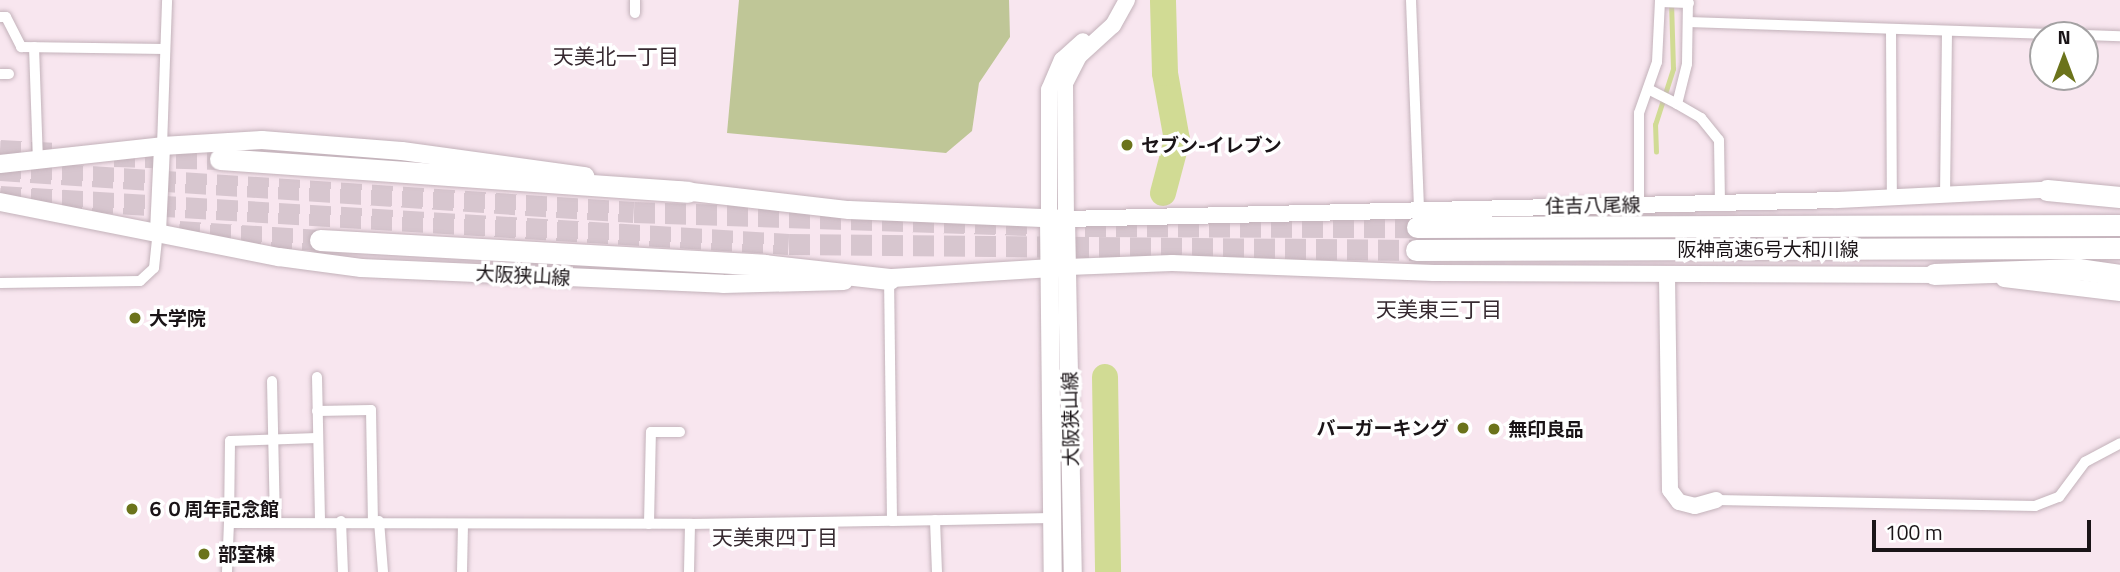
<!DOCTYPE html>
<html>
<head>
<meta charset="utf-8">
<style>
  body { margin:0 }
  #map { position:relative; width:2120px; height:572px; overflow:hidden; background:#f8e6ef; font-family:"Titillium Web","Noto Sans JP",sans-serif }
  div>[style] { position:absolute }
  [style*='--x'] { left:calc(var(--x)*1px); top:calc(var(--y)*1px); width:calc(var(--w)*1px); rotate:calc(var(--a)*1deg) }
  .green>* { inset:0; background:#bfc697 }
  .stream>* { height:4.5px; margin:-2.25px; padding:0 2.25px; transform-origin:2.25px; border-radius:2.25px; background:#d1db94 }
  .river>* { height:26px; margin:-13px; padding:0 13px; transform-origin:13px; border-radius:13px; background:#d1db94 }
  .highway-tunnel>* { height:21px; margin-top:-10.5px; transform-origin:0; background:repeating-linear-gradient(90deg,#d7c6cf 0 21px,transparent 0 31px) }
  .roads { filter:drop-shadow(0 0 2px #c3b2ba) drop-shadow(0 0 2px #c3b2ba) }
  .street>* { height:10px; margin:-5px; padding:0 5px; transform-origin:5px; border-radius:5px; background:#fff }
  .secondary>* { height:16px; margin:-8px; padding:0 8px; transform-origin:8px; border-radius:8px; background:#fff }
  .primary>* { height:18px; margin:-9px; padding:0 9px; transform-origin:9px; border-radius:9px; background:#fff }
  .highway>* { height:21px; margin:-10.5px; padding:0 10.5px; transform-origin:10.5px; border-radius:10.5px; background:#fff }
  .dots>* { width:19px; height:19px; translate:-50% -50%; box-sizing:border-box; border:4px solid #fff; border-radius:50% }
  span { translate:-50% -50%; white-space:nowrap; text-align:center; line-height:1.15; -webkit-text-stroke:7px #fff; paint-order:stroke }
  .poi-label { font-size:19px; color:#1a1417; font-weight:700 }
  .left { translate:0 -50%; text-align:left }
  .right { translate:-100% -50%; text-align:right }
  .street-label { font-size:19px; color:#1a1417 }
  .neighbourhood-label { font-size:21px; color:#372a31 }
  .north { position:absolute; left:2029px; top:21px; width:70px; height:70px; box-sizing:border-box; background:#fff; border:2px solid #a3a1a2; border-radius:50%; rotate:0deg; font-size:19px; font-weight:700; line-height:28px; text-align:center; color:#1a1417 }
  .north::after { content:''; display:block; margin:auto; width:24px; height:32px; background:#6b731b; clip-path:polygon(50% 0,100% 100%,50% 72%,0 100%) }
  .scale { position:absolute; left:1872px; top:520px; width:219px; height:32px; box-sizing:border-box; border:4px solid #1a1417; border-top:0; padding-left:9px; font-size:21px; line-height:24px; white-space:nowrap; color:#1a1417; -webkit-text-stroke:5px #fff; paint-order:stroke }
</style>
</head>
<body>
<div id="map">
  <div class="green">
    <i style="clip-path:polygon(739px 0,1009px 0,1010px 37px,979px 83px,972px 131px,946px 153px,727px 133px)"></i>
  </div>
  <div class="stream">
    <i style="--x:1656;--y:152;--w:27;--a:-92"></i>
    <i style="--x:1655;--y:125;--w:59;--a:-72.2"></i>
    <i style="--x:1673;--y:69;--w:67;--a:-91.7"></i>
  </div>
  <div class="river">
    <i style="--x:1163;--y:193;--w:55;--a:-75.2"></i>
    <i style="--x:1177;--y:140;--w:68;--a:-100.2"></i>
    <i style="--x:1165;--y:73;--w:73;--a:-91.6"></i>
    <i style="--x:1105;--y:377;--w:195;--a:89.1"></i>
  </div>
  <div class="highway-tunnel">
    <i style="--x:0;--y:150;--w:57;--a:3"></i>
    <i style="--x:114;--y:156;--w:106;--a:1.6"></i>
    <i style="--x:0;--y:170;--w:635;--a:3.79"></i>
    <i style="--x:634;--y:212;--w:395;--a:1.9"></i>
    <i style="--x:0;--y:196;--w:790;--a:3.48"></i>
    <i style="--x:789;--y:244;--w:627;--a:0.55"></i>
    <i style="--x:1085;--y:226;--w:332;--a:0.2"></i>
    <i style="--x:179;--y:231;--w:141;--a:3.7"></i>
  </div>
  <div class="roads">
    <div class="street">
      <i style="--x:1411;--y:0;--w:209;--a:87.8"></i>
      <i style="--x:1688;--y:0;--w:64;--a:90.9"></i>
      <i style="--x:1687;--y:64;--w:41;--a:104"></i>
      <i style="--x:1677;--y:104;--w:28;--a:30"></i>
      <i style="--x:1701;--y:118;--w:28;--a:51"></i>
      <i style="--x:1719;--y:140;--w:63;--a:89.1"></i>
      <i style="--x:1660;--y:2;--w:29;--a:2"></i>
      <i style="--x:635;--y:13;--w:13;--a:-90"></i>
      <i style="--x:0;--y:17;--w:6;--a:0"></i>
      <i style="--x:6;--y:17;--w:34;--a:63"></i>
      <i style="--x:21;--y:47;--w:144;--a:0.8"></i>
      <i style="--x:1688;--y:22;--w:385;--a:1.9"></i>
      <i style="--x:1891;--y:30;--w:168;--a:89.7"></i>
      <i style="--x:2085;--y:35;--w:35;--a:2"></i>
      <i style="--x:34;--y:47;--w:114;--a:88"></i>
      <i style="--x:0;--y:74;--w:9;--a:0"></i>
      <i style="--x:1648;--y:89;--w:33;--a:27"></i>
      <i style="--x:162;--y:146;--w:146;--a:-88"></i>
      <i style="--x:1945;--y:196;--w:165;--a:-89.3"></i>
      <i style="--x:1639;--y:204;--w:91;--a:-90"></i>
      <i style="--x:1639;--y:113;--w:54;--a:-70.6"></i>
      <i style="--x:1657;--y:62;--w:62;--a:-87.2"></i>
      <i style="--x:0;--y:283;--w:140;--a:-0.8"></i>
      <i style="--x:140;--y:281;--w:19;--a:-43"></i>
      <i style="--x:154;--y:268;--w:36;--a:-84"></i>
      <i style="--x:317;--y:377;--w:145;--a:88.8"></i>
      <i style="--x:272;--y:381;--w:142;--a:88.8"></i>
      <i style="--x:317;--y:411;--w:54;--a:-1.1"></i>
      <i style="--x:371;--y:410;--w:111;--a:89"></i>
      <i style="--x:1716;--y:500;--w:319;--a:1.1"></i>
      <i style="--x:2035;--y:506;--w:26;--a:-21"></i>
      <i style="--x:2059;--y:497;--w:44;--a:-53.4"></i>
      <i style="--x:2085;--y:462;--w:40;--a:-28"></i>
      <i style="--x:935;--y:520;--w:52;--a:87.8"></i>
      <i style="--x:341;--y:521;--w:51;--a:87.8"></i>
      <i style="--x:379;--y:521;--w:51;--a:85.5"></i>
      <i style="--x:892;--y:521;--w:160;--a:-1.1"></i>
      <i style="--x:229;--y:523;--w:82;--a:-89.3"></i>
      <i style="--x:230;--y:441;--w:87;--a:-2"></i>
      <i style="--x:649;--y:524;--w:92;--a:-88.8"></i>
      <i style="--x:651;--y:432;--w:29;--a:0"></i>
      <i style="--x:227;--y:572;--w:49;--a:-87.7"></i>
      <i style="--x:229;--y:523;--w:461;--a:0.1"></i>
      <i style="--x:462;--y:572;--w:46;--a:-88.8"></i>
      <i style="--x:689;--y:572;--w:48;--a:-88.8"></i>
      <i style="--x:690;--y:524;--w:202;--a:-0.9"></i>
      <i style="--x:892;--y:521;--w:242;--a:-90.7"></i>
    </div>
    <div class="secondary">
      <i style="--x:1127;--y:0;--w:29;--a:119"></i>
      <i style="--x:1113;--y:25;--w:46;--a:137.6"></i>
      <i style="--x:1079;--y:56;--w:30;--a:117"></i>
      <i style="--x:1065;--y:83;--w:136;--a:89.6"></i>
      <i style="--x:1066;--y:219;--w:770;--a:-1.41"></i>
      <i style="--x:1836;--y:200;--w:222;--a:-2.8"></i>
      <i style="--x:1049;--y:219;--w:129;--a:-90"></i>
      <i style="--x:1049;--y:90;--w:33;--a:-67"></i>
      <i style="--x:1062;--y:60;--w:28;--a:-42"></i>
      <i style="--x:158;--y:232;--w:86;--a:-87.3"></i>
      <i style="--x:1068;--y:267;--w:104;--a:-2.2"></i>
      <i style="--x:1172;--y:263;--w:262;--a:2.2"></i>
      <i style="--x:1434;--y:273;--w:510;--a:0.22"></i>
      <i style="--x:1667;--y:276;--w:214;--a:89.2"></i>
      <i style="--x:1670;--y:490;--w:15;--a:53"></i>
      <i style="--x:1679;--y:502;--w:16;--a:14"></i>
      <i style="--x:1695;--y:506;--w:22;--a:-16"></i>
      <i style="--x:2004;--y:279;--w:117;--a:6.9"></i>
    </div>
    <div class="primary">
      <i style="--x:0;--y:164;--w:163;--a:-6.3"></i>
      <i style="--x:162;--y:146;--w:100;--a:-3.4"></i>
      <i style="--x:262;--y:140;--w:140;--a:4.5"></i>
      <i style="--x:402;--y:151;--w:185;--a:7.8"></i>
      <i style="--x:675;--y:190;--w:175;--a:6.6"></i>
      <i style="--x:849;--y:210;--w:217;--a:2.4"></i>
      <i style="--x:1066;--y:219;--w:353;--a:88.9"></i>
      <i style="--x:0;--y:202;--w:284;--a:11.2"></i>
      <i style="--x:279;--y:257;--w:83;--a:7.6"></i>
      <i style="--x:361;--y:268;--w:362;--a:2.5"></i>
      <i style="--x:723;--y:284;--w:121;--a:-1.4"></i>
      <i style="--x:1049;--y:219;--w:353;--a:89.4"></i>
      <i style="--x:876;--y:279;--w:192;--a:-3.6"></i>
    </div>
    <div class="highway">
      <i style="--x:220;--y:159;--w:469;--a:4"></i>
      <i style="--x:2047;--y:190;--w:73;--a:5.5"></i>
      <i style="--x:1417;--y:227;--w:703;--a:-0.16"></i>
      <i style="--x:320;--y:240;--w:445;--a:3.2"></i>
      <i style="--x:764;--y:265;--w:126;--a:6.4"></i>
      <i style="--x:1416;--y:250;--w:704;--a:-0.16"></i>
      <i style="--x:1934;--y:274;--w:144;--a:-2"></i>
      <i style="--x:2078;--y:269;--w:42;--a:8.1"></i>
    </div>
  </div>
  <div class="dots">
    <i style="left:1127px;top:145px;background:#6b731b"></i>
    <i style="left:135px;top:318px;background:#6b731b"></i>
    <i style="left:1463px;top:428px;background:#6b731b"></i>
    <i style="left:1494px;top:429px;background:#6b731b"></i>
    <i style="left:132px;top:509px;background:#6b731b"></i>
    <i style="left:204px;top:554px;background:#6b731b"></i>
  </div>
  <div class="poi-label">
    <span class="left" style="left:1141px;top:145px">セブン-イレブン</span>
    <span class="left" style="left:149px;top:318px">大学院</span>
    <span class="right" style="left:1449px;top:428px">バーガーキング</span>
    <span class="left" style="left:1508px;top:429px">無印良品</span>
    <span class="left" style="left:146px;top:509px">６０周年記念館</span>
    <span class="left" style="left:218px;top:554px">部室棟</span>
  </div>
  <div class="street-label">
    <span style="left:1593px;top:205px;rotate:-1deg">住吉八尾線</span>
    <span style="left:1768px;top:249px">阪神高速6号大和川線</span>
    <span style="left:523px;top:275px;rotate:3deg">大阪狭山線</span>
    <span style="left:1070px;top:419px;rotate:-91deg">大阪狭山線</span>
  </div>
  <div class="neighbourhood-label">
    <span style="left:616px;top:56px">天美北一丁目</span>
    <span style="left:1439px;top:309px">天美東三丁目</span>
    <span style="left:775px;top:537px">天美東四丁目</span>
  </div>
  <div class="north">N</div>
  <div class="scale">100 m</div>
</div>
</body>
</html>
